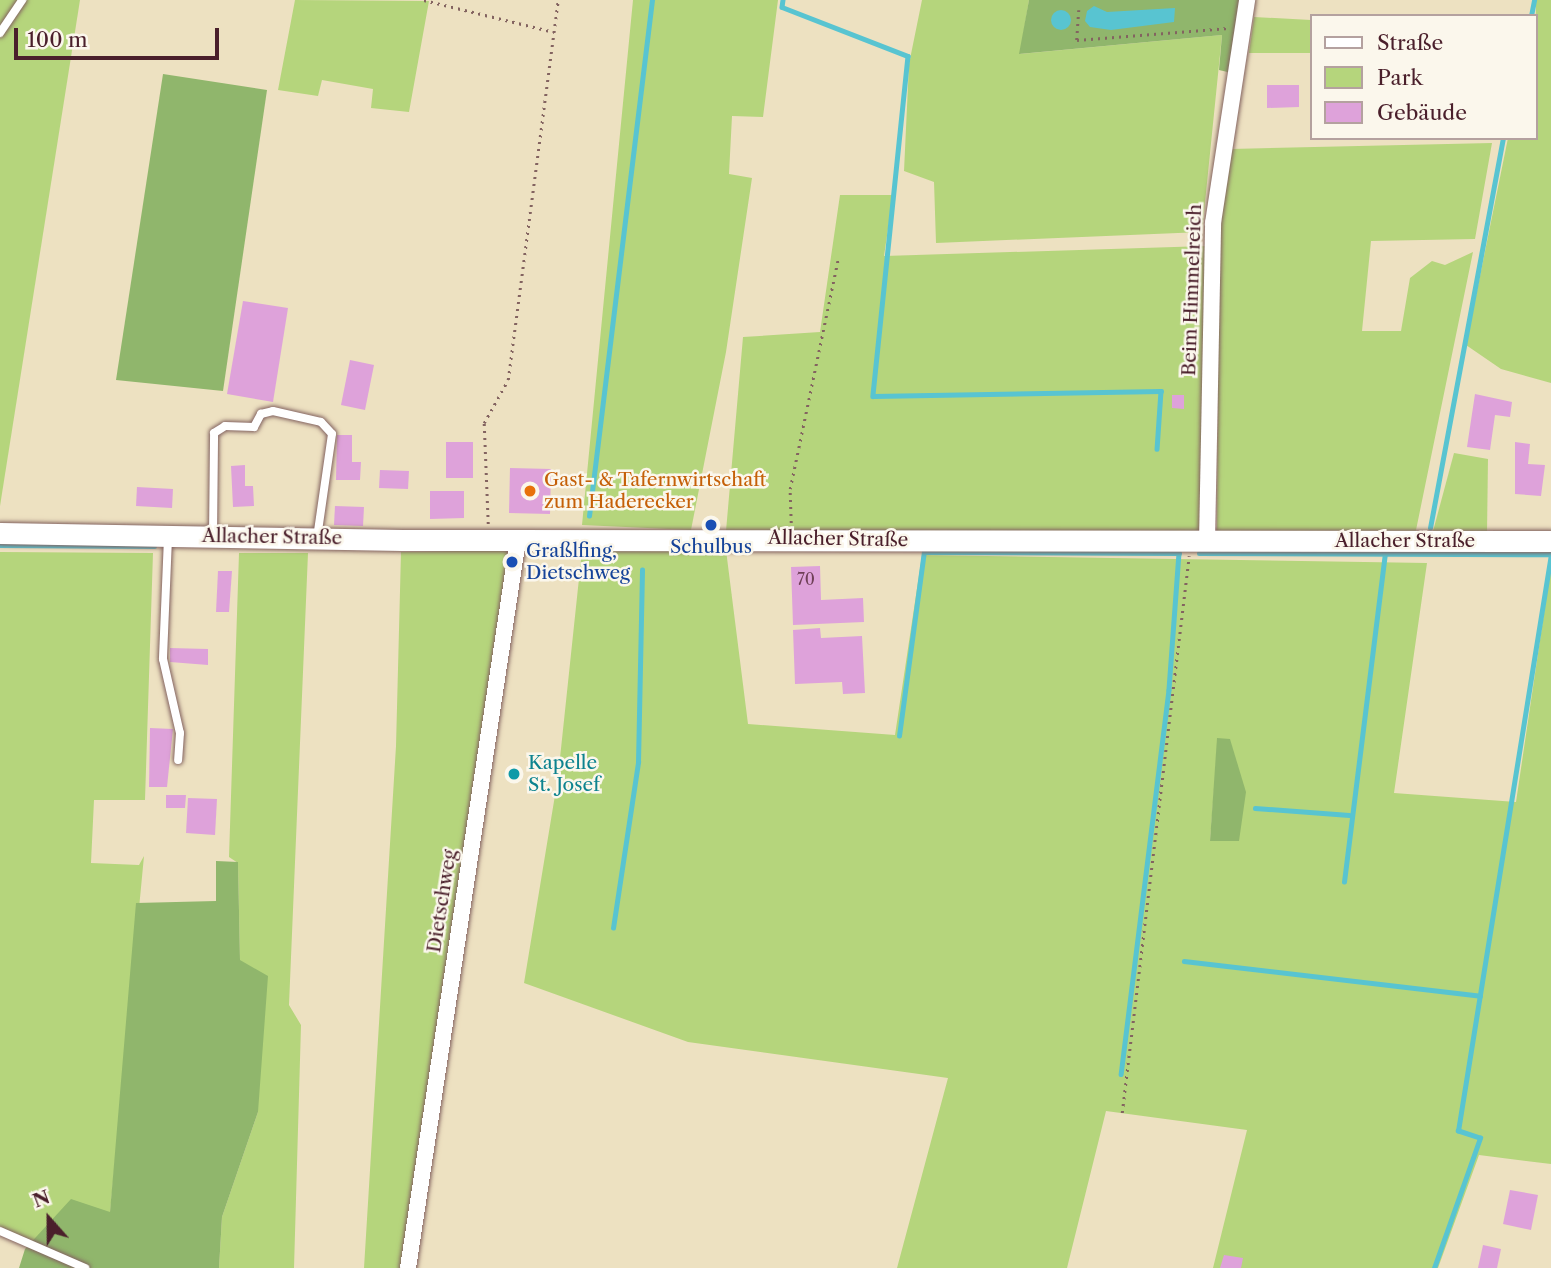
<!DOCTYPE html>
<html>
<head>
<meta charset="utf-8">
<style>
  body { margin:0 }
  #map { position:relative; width:1551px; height:1268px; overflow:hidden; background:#ede1c1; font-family:"Libre Caslon Text",serif }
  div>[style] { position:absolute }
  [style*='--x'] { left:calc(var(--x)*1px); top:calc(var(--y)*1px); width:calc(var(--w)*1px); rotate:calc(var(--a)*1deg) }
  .green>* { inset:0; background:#b5d57c }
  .forest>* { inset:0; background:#90b66c }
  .water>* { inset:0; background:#58c4d1 }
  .round { border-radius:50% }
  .stream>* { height:4.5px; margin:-2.25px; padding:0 2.25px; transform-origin:2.25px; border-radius:2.25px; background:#58c4d1 }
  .building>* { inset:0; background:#dea2da }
  .path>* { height:2.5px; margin-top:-1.25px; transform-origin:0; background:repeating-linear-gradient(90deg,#836360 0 2px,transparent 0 7px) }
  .roads { filter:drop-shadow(0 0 2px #836360) drop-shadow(0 0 2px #836360) }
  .service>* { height:8px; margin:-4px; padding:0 4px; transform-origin:4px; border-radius:4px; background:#fff }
  .minor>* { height:16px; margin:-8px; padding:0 8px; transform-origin:8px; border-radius:8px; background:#fff }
  .tertiary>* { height:21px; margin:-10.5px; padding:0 10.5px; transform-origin:10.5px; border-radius:10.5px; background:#fff }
  .dots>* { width:19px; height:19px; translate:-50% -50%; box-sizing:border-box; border:4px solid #fbf7ec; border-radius:50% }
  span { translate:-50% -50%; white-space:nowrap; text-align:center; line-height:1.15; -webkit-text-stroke:5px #fbf7ec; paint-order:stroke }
  .number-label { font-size:16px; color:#6f4057 }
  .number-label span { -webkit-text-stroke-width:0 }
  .street-label { font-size:19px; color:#4a1f2b }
  .food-label { font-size:19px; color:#c56008 }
  .left { translate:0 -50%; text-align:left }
  .transit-label { font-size:19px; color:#164399 }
  .culture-label { font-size:19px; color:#0d838f }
  .legend { position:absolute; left:1310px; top:14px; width:228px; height:126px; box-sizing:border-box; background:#fbf7ec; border:2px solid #b4a19f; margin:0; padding:9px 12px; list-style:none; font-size:21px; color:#4a1f2b }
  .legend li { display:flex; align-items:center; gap:14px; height:35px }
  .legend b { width:35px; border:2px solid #b4a19f }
  .north { position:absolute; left:14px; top:1184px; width:70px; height:70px; -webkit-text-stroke:5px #fbf7ec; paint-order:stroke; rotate:339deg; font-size:19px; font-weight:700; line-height:28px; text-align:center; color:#4a1f2b }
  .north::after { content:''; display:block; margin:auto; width:24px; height:32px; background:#4a1f2b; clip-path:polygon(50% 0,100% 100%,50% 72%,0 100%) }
  .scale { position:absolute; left:14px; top:28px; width:205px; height:32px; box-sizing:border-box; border:4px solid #4a1f2b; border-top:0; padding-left:9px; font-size:21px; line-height:24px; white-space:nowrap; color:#4a1f2b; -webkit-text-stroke:5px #fbf7ec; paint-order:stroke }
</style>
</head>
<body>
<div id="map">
  <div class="green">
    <i style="clip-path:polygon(0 0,80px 0,0 506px)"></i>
    <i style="clip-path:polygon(295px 0,429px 1px,409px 112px,371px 108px,373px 89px,322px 80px,318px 96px,278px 90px)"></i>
    <i style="clip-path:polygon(633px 0,778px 0,763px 117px,732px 116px,729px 174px,752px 178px,726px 352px,691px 530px,582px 525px)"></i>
    <i style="clip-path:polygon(922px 0,1029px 0,1020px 54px,1222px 35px,1202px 232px,936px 243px,934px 182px,904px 171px,909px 64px)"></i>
    <i style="clip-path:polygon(1536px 0,1551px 0,1551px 383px,1501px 369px,1466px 345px,1508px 138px,1535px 138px)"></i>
    <i style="clip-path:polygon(1254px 17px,1311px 20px,1311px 53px,1249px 53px)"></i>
    <i style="clip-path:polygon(1492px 143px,1475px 239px,1371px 241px,1362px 331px,1401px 331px,1410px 278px,1432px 261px,1445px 265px,1473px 252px,1415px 535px,1217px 532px,1219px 221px,1231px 149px)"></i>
    <i style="clip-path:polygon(840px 195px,893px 195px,884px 256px,1206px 246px,1200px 532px,726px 531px,743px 337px,820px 332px)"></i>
    <i style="clip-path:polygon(1454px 453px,1488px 459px,1487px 532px,1432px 535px)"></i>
    <i style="clip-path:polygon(510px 550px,403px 1268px,364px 1268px,396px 746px,401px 552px)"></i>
    <i style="clip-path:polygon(evenodd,582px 550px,726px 550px,748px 724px,895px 735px,922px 555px,1427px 563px,1394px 793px,1516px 802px,1551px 566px,1551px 1164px,1479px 1155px,1438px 1268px,1213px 1268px,1247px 1130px,1106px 1111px,1067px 1268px,897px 1268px,948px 1078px,688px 1042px,524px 983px,558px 777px,582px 550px,1218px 738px,1239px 841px,1210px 841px,1218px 738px)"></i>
    <i style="clip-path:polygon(0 552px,153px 553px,145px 800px,94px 800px,91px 863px,139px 865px,144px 856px,110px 1213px,33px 1242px,0 1228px)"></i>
    <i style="clip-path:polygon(239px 553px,308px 553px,289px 1005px,301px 1025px,294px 1268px,219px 1268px,222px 1217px,258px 1112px,240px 960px,238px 863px,229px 857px)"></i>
  </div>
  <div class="forest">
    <i style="clip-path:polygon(1029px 0,1244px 0,1236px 74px,1219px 70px,1222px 35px,1019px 54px)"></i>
    <i style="clip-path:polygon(163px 74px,267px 90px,223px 391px,116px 380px)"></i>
    <i style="clip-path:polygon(1217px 738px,1230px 739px,1246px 792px,1239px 841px,1210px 841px)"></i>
    <i style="clip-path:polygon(216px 861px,238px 862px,240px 960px,268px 976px,258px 1112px,222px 1217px,219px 1268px,19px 1268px,25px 1249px,71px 1199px,110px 1212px,136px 903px,216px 901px)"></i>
  </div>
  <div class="water">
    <i style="clip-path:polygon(1094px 6px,1107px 12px,1175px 8px,1174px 22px,1111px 30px,1090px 27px,1085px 21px,1087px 11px)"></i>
    <i class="round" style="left:1051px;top:10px;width:20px;height:20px"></i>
  </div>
  <div class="stream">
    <i style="--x:783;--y:0;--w:7;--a:98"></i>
    <i style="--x:782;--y:7;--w:135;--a:21.3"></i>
    <i style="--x:908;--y:56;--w:342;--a:95.9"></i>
    <i style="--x:873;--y:396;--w:288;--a:-1"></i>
    <i style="--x:1161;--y:391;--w:58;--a:93.9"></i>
    <i style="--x:1531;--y:16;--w:16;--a:-79"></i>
    <i style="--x:589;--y:516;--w:520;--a:-83.04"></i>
    <i style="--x:1430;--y:528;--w:397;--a:-79.4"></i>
    <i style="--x:0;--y:545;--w:154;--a:0.4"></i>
    <i style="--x:1199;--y:553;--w:352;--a:0.2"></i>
    <i style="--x:899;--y:736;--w:186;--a:-82.3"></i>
    <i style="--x:924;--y:552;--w:255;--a:0.2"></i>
    <i style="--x:1179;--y:553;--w:137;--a:94.2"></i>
    <i style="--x:1169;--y:690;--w:387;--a:97.1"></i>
    <i style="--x:1255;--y:808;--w:94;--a:4.3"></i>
    <i style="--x:1344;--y:882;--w:331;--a:-82.9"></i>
    <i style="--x:613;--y:928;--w:168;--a:-81.4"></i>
    <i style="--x:638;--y:762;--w:192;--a:-88.8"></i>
    <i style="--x:1184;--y:961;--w:298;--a:6.7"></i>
    <i style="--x:1434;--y:1268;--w:138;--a:-70.5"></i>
    <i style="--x:1480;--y:1138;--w:23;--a:-162"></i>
    <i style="--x:1458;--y:1131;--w:584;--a:-80.84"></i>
  </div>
  <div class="building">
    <i style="clip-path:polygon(1267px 85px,1299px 85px,1299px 107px,1267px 108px)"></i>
    <i style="clip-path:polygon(243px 301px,288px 308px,273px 402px,227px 394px)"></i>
    <i style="clip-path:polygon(350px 360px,374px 365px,365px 410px,341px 405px)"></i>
    <i style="clip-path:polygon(1475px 394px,1512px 402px,1510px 417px,1495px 415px,1490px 450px,1467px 447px)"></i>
    <i style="clip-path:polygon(1172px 395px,1184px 395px,1184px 409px,1172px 408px)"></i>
    <i style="clip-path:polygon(337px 435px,352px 435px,352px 462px,361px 462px,360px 480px,336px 480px)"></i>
    <i style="clip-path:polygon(446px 442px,473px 442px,473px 478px,446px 478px)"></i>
    <i style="clip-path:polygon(1515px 442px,1530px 444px,1528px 464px,1545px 465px,1541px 496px,1515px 494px)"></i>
    <i style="clip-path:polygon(245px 465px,245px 486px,253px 486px,254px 506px,233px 507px,231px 466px)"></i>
    <i style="clip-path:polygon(510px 468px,551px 469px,550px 514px,509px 513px)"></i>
    <i style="clip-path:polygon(380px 470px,409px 471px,408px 489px,379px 488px)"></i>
    <i style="clip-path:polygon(137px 487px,173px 489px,172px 508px,136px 506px)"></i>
    <i style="clip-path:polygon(430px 491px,464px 491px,464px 518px,430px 519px)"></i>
    <i style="clip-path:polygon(335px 506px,364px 507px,363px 526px,334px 525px)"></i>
    <i style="clip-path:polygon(820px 566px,821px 600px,863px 598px,864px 622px,793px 625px,791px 567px)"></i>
    <i style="clip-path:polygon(218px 571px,232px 571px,229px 612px,216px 612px)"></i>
    <i style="clip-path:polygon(820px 628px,821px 638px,862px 636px,865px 693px,843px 694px,842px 682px,795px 684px,793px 630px)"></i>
    <i style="clip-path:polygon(170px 648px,208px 649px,208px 665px,170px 662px)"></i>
    <i style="clip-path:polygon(150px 728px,173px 729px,167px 787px,149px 787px)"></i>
    <i style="clip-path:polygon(510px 767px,520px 768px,518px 780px,509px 779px)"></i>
    <i style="clip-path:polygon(166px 795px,186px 795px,185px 808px,166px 808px)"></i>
    <i style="clip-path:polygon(188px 798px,217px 799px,215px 835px,186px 833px)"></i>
    <i style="clip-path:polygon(1510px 1190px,1538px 1195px,1531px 1230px,1503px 1224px)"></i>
    <i style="clip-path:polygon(1483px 1245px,1501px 1249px,1497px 1268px,1478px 1268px)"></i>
    <i style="clip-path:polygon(1224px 1255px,1243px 1258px,1241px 1268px,1220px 1268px)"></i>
  </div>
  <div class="path">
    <i style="--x:424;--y:0;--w:134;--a:13.8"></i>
    <i style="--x:1079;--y:10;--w:30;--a:94"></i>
    <i style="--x:1077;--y:40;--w:152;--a:-4.5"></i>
    <i style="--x:791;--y:523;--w:34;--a:-92"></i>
    <i style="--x:790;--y:489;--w:235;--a:-78.2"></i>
    <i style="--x:488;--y:524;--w:101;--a:-92.3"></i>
    <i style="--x:484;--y:423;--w:49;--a:-60.8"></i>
    <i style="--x:508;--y:380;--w:383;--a:-82.5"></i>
    <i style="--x:1122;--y:1113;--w:561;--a:-83.14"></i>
  </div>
  <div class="roads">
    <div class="service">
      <i style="--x:0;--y:33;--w:40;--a:-56"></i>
      <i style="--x:213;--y:536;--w:103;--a:-89.4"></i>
      <i style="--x:214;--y:433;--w:13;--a:-32"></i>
      <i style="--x:225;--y:426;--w:29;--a:2"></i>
      <i style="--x:254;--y:427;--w:15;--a:-62"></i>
      <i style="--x:261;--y:414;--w:12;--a:-14"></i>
      <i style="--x:273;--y:411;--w:49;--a:12.9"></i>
      <i style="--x:321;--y:422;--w:16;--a:47"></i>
      <i style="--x:332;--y:434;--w:105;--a:98.2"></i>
      <i style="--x:168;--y:538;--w:121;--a:92.4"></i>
      <i style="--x:163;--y:659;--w:76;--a:77.1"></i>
      <i style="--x:180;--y:733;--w:27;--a:94"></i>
      <i style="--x:0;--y:1231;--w:93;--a:23.5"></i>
    </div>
    <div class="minor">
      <i style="--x:1207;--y:542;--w:319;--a:-88.9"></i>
      <i style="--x:1213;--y:223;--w:226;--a:-81.3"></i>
      <i style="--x:408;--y:1268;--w:736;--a:-81.41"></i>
    </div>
    <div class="tertiary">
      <i style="--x:0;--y:533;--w:402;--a:1"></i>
      <i style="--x:402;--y:540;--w:1149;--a:0.05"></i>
    </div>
  </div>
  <div class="dots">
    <i style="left:530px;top:491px;background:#e8710a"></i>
    <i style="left:711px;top:525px;background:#1a4fb4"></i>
    <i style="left:512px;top:562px;background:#1a4fb4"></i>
    <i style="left:514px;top:774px;background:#0f9aa8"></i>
  </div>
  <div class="number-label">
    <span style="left:806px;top:579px">70</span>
  </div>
  <div class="street-label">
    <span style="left:1192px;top:290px;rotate:-88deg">Beim Himmelreich</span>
    <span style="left:272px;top:537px;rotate:1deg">Allacher Straße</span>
    <span style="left:838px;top:539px;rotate:1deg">Allacher Straße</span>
    <span style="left:1405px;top:541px">Allacher Straße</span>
    <span style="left:442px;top:901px;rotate:-81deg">Dietschweg</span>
  </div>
  <div class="food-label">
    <span class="left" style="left:544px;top:491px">Gast- &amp; Tafernwirtschaft<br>zum Haderecker</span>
  </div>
  <div class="transit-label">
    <span style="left:711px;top:547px">Schulbus</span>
    <span class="left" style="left:526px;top:562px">Graßlfing,<br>Dietschweg</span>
  </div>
  <div class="culture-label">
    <span class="left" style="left:528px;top:774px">Kapelle<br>St. Josef</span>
  </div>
  <ul class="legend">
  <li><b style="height:9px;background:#fff"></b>Straße</li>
  <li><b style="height:19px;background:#b5d57c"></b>Park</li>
  <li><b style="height:19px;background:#dea2da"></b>Gebäude</li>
  </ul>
  <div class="north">N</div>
  <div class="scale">100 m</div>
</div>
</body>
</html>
